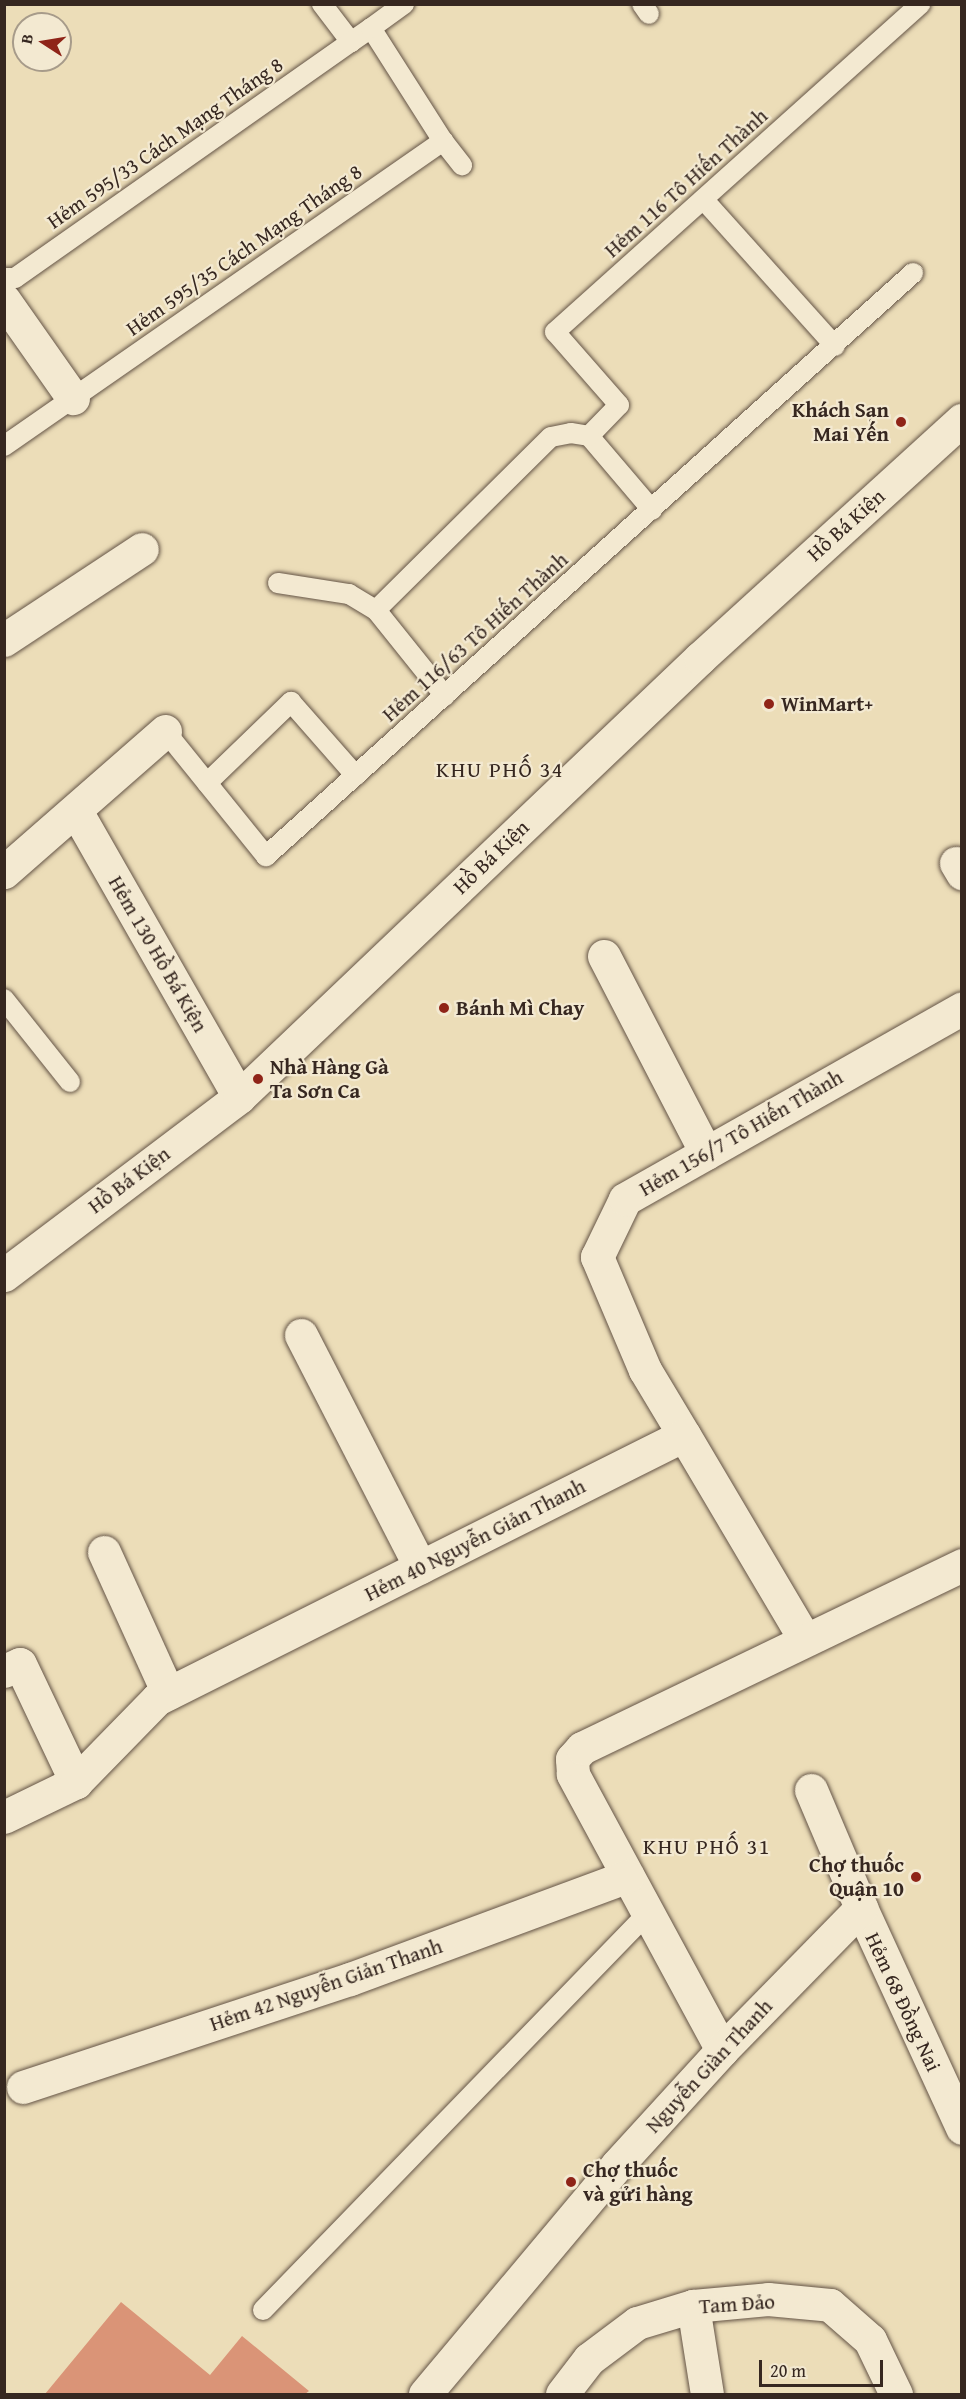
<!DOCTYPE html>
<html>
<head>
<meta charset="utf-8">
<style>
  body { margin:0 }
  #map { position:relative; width:966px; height:2399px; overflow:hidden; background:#ecddb8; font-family:"Gentium Book Plus",serif }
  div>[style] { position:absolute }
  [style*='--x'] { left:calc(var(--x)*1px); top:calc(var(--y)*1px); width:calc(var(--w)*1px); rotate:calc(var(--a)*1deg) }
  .building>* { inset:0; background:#da9477 }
  .roads { filter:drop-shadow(0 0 2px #645446) drop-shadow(0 0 2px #645446) }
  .service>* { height:20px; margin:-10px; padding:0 10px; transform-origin:10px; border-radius:10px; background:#f3e9d1 }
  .minor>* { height:33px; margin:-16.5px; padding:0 16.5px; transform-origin:16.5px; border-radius:16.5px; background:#f3e9d1 }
  .dots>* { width:16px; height:16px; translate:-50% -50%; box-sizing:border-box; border:3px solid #f3e9d1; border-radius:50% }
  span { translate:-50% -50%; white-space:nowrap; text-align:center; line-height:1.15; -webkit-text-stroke:4.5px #f3e9d1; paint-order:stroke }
  .street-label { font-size:21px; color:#362720 }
  .poi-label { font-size:21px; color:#362720; font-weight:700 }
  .right { translate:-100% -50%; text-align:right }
  .left { translate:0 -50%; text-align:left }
  .neighbourhood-label { font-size:22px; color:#362720; letter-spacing:1.5px }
  .frame { position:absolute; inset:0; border:6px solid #362720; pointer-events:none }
  .north { position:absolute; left:12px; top:12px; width:60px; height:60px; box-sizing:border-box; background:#f3e9d1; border:2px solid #a79b8a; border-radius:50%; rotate:282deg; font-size:16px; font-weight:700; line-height:24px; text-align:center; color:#362720 }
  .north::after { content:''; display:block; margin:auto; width:21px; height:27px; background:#8f2418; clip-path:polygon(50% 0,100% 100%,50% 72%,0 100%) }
  .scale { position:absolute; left:759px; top:2360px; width:124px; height:27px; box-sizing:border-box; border:3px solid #362720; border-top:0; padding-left:8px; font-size:18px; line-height:21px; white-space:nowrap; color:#362720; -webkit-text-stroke:4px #f3e9d1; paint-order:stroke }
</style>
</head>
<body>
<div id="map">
  <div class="building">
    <i style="clip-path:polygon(121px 2302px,210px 2375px,242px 2336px,309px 2391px,305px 2394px,45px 2394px)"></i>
  </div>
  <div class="roads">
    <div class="service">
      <i style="--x:322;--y:4;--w:48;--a:52.7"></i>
      <i style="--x:351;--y:42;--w:24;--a:-35"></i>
      <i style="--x:371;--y:28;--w:134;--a:57.5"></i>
      <i style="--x:443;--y:141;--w:31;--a:52"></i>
      <i style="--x:642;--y:4;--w:12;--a:55"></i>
      <i style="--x:371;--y:28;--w:41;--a:-36"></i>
      <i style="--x:704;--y:200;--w:196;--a:48.1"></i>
      <i style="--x:4;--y:278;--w:11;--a:0"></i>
      <i style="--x:15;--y:278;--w:411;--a:-35.1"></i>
      <i style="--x:4;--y:446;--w:535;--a:-34.79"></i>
      <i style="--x:652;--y:510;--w:97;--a:-130.4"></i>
      <i style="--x:589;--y:436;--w:43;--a:-45.9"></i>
      <i style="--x:619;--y:405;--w:97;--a:-131.2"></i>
      <i style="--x:555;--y:332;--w:491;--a:-41.9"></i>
      <i style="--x:278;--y:583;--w:72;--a:8.8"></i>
      <i style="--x:349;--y:594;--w:31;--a:31"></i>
      <i style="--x:376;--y:610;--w:110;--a:51.3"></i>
      <i style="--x:376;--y:610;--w:246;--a:-44.7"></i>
      <i style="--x:551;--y:437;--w:20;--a:-11"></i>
      <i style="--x:571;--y:433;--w:18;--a:9"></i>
      <i style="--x:165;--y:731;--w:161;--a:51.1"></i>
      <i style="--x:266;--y:856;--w:871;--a:-42.02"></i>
      <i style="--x:207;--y:783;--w:117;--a:-44"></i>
      <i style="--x:291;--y:702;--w:98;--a:48.7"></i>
      <i style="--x:4;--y:999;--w:106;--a:51.5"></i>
      <i style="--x:263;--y:2310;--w:553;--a:-45.88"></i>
    </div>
    <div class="minor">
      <i style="--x:4;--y:300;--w:120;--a:54.9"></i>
      <i style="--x:4;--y:640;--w:165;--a:-33.4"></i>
      <i style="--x:76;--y:811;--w:329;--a:60.3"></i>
      <i style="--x:956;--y:863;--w:12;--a:59"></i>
      <i style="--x:4;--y:872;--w:214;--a:-41.2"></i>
      <i style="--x:604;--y:956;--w:222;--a:62.6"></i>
      <i style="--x:4;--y:1275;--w:295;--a:-37.1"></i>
      <i style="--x:239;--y:1097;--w:637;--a:-43.6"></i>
      <i style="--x:700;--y:658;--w:354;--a:-42.3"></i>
      <i style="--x:301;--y:1335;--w:261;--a:62.8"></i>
      <i style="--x:684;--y:1435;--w:76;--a:-121"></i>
      <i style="--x:645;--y:1370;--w:123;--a:-113"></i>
      <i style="--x:597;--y:1257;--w:64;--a:-64.2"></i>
      <i style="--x:625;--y:1199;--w:387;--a:-29.5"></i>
      <i style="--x:104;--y:1552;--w:155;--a:65.6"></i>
      <i style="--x:4;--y:1671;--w:17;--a:-24"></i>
      <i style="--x:20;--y:1664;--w:131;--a:64.6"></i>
      <i style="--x:811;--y:1790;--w:128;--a:67"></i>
      <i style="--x:861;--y:1908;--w:242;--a:65.3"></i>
      <i style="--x:4;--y:1817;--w:80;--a:-25.9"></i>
      <i style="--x:76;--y:1782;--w:116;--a:-45.7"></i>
      <i style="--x:157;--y:1699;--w:589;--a:-26.61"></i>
      <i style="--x:684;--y:1435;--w:238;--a:59.4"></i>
      <i style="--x:722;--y:2050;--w:314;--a:-118.4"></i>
      <i style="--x:573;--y:1774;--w:15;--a:-94"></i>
      <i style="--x:572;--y:1759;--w:15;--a:-48"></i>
      <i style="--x:582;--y:1748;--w:422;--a:-25.7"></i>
      <i style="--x:23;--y:2087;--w:344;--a:-18.3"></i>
      <i style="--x:350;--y:1979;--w:296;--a:-20.3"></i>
      <i style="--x:693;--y:2306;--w:89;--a:81"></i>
      <i style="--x:425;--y:2394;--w:299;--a:-50"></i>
      <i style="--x:617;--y:2165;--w:156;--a:-47.6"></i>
      <i style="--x:722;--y:2050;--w:199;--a:-45.6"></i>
      <i style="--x:562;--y:2394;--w:44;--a:-52.4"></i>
      <i style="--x:589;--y:2359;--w:60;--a:-36.9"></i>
      <i style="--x:637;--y:2323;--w:59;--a:-16.9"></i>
      <i style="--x:693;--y:2306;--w:75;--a:-5.3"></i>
      <i style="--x:768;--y:2299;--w:62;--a:5.5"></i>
      <i style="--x:830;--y:2305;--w:53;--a:41.2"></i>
      <i style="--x:870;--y:2340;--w:60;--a:64.3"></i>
    </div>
  </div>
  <div class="dots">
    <i style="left:901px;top:422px;background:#8f2418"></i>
    <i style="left:769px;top:704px;background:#8f2418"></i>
    <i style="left:444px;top:1008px;background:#8f2418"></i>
    <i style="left:258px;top:1079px;background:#8f2418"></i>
    <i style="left:916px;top:1877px;background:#8f2418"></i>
    <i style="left:571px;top:2182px;background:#8f2418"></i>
  </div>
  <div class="street-label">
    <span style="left:165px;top:143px;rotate:-35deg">Hẻm 595/33 Cách Mạng Tháng 8</span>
    <span style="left:686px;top:183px;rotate:-42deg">Hẻm 116 Tô Hiến Thành</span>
    <span style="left:244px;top:250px;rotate:-35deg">Hẻm 595/35 Cách Mạng Tháng 8</span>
    <span style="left:846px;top:525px;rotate:-42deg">Hồ Bá Kiện</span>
    <span style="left:475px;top:637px;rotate:-42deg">Hẻm 116/63 Tô Hiến Thành</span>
    <span style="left:491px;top:857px;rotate:-44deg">Hồ Bá Kiện</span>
    <span style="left:158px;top:954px;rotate:60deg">Hẻm 130 Hồ Bá Kiện</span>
    <span style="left:741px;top:1133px;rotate:-30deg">Hẻm 156/7 Tô Hiến Thành</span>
    <span style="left:129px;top:1180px;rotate:-37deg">Hồ Bá Kiện</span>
    <span style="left:475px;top:1540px;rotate:-27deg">Hẻm 40 Nguyễn Giản Thanh</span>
    <span style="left:326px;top:1985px;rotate:-19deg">Hẻm 42 Nguyễn Giản Thanh</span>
    <span style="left:903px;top:2002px;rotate:65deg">Hẻm 68 Đồng Nai</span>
    <span style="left:709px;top:2066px;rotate:-47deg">Nguyễn Giàn Thanh</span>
    <span style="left:737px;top:2304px;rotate:-4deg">Tam Đảo</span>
  </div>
  <div class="poi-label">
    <span class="right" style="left:889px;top:422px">Khách Sạn<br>Mai Yến</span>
    <span class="left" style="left:781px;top:704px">WinMart+</span>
    <span class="left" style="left:456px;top:1008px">Bánh Mì Chay</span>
    <span class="left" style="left:270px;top:1079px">Nhà Hàng Gà<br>Ta Sơn Ca</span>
    <span class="right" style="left:904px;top:1877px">Chợ thuốc<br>Quận 10</span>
    <span class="left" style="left:583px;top:2182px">Chợ thuốc<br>và gửi hàng</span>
  </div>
  <div class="neighbourhood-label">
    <span style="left:500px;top:770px">KHU PHỐ 34</span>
    <span style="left:707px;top:1847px">KHU PHỐ 31</span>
  </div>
  <div class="frame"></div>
  <div class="north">B</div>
  <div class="scale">20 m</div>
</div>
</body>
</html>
